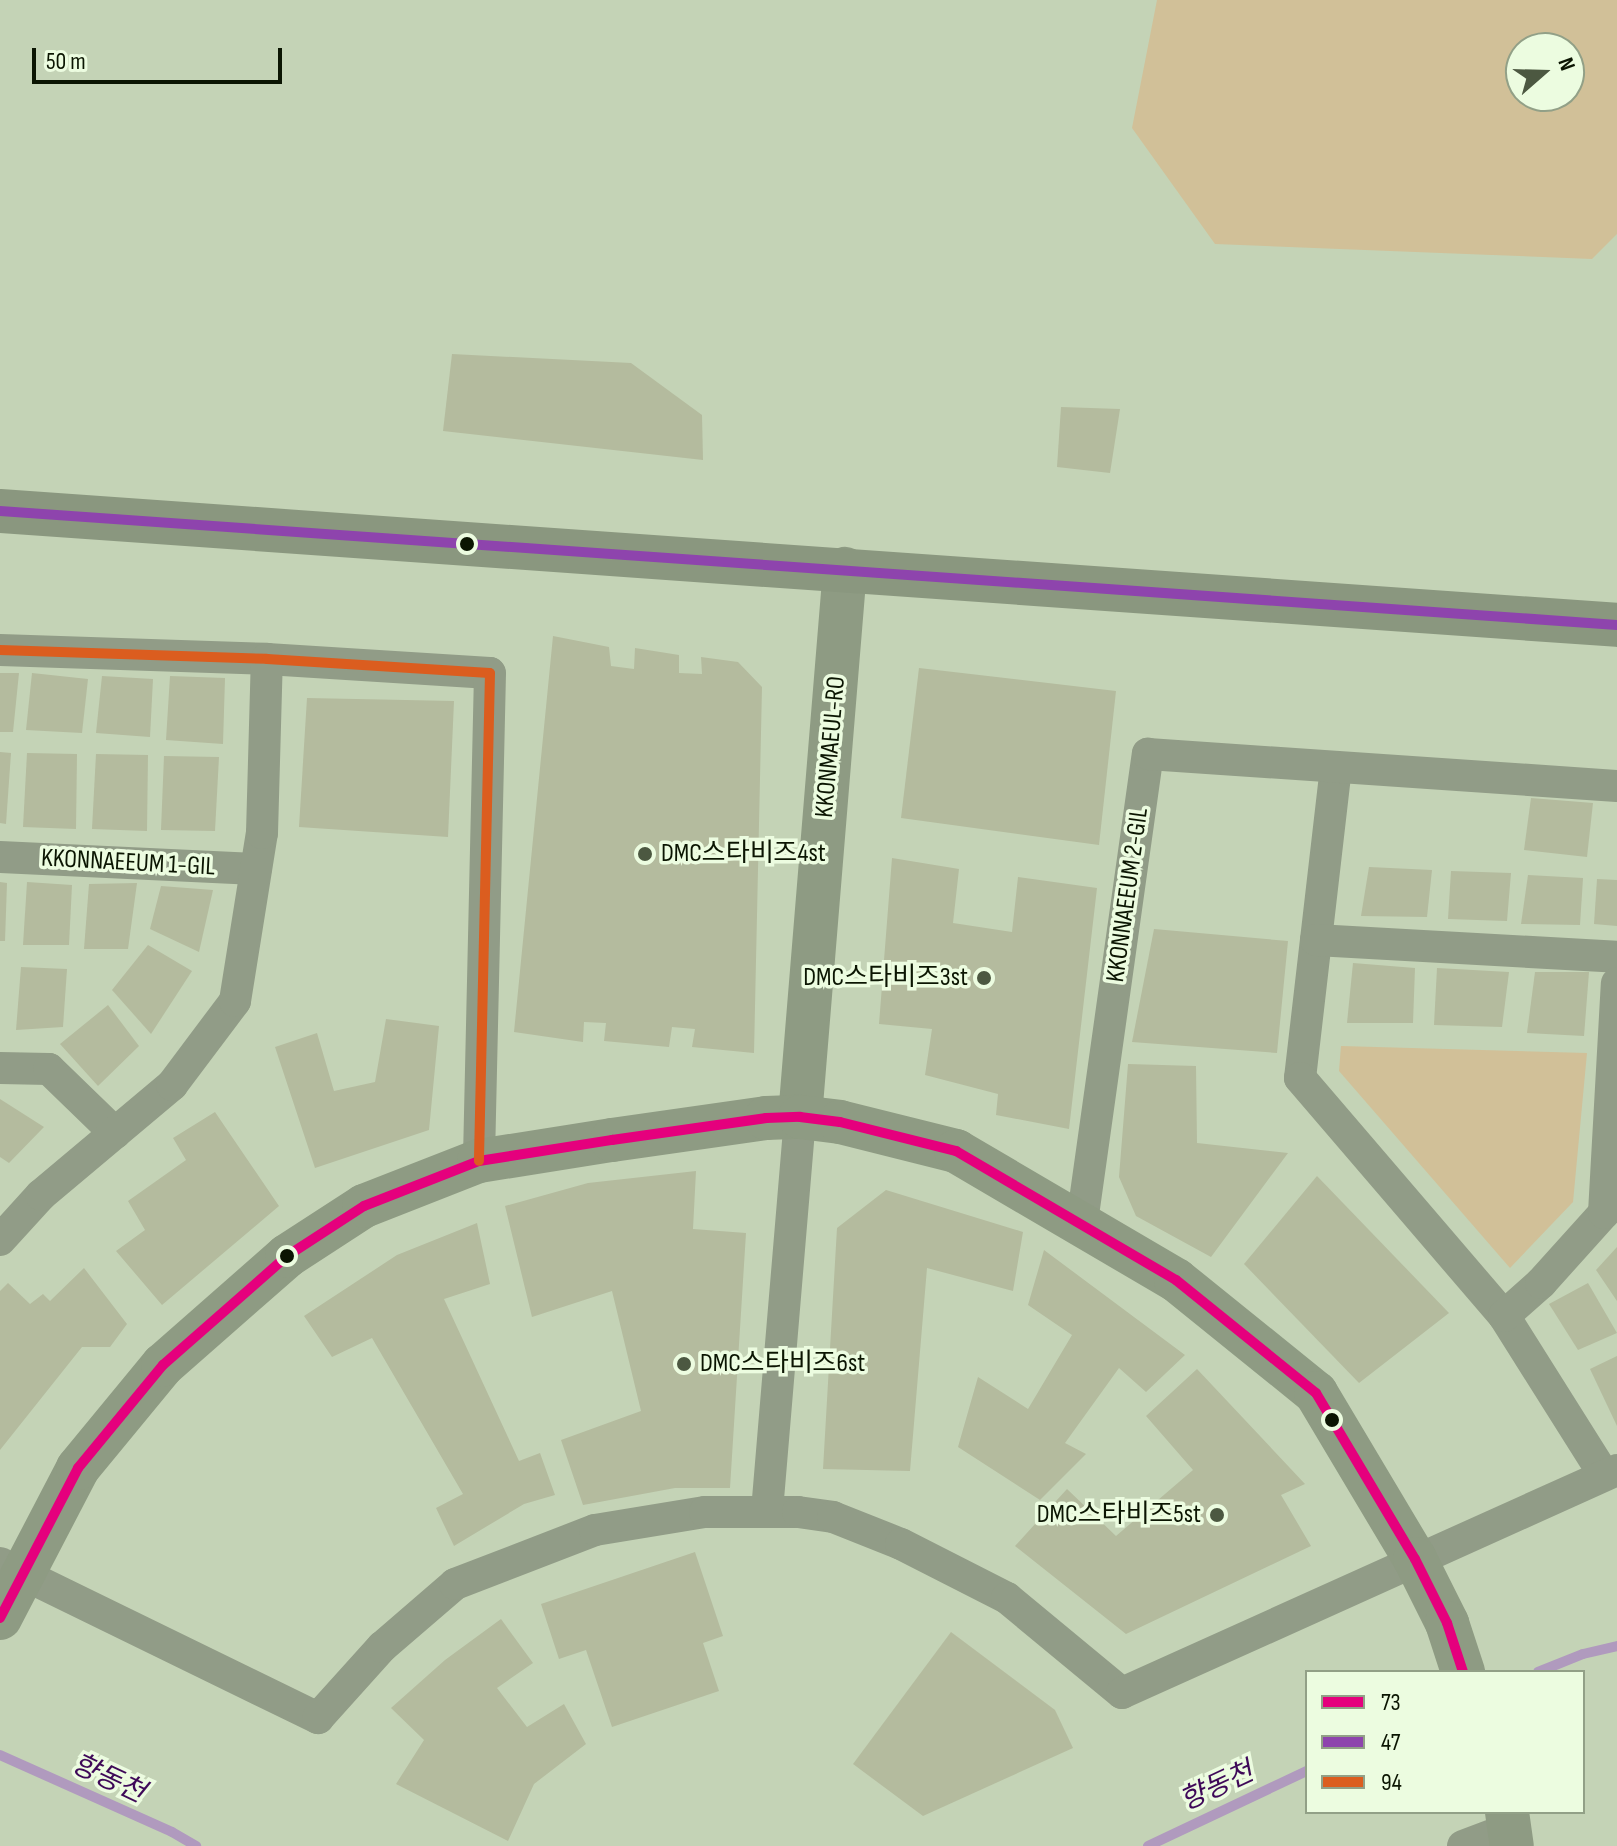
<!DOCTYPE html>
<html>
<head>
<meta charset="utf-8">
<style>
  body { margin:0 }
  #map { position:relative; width:1617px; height:1846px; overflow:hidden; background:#c4d3b6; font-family:"Sofia Sans Condensed","Noto Sans KR",sans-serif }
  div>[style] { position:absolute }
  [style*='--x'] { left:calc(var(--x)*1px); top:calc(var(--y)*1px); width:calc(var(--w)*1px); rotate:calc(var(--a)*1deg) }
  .green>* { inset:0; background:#d1c098 }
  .stream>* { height:10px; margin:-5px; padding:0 5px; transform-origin:5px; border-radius:5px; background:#b09abe }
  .building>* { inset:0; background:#b4bb9e }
  .street>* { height:32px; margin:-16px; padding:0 16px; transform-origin:16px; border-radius:16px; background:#919c87 }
  .secondary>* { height:44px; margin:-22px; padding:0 22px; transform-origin:22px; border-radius:22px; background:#8e9b83 }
  .primary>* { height:44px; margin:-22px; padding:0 22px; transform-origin:22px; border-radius:22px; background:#8a977f }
  .bus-1>* { height:10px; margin:-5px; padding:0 5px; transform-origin:5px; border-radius:5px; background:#e5007d }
  .bus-2>* { height:10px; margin:-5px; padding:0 5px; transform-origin:5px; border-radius:5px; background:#8e44ad }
  .bus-3>* { height:10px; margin:-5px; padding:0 5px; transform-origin:5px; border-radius:5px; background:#db5d1f }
  .dots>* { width:22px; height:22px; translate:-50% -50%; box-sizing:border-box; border:4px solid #ecfce0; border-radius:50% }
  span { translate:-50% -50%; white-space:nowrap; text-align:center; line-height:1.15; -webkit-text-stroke:7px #ecfce0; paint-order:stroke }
  .street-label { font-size:26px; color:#0b1502 }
  .poi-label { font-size:26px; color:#0b1502 }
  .left { translate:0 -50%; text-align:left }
  .right { translate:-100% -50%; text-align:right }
  .water-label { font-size:28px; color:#3e0958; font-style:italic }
  .legend { position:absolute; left:1305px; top:1670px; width:280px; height:144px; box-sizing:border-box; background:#ecfce0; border:2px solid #92a087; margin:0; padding:10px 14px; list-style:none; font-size:24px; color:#0b1502 }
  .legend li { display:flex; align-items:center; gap:16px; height:40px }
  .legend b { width:40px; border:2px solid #92a087 }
  .north { position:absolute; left:1505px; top:32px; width:80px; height:80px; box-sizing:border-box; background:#ecfce0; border:2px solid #92a087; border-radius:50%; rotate:70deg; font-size:22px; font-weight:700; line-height:32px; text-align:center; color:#0b1502 }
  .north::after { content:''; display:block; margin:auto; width:28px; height:36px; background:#4c5841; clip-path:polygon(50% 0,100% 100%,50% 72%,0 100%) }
  .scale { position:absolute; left:32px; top:48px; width:250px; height:36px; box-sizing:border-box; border:4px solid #0b1502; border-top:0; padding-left:10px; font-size:24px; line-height:28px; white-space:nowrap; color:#0b1502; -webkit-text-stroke:6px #ecfce0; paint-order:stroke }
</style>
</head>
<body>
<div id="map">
  <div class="green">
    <i style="clip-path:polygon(evenodd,1157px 0,1617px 0,1617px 234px,1592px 259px,1215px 244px,1132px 128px,1157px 0,1521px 48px,1569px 48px,1569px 96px,1521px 96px,1521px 48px)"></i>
    <i style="clip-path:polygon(1341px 1046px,1587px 1053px,1573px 1202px,1510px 1268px,1339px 1071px)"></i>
  </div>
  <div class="stream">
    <i style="--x:1538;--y:1672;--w:48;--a:-21.8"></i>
    <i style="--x:1583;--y:1654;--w:35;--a:-13"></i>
    <i style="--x:0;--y:1755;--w:188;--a:24.1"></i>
    <i style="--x:172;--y:1832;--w:28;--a:30"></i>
    <i style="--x:1148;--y:1846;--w:176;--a:-25.3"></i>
  </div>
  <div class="building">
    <i style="clip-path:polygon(452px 354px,631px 363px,702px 415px,703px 460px,443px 431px)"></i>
    <i style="clip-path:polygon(1061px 407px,1120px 409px,1110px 473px,1057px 467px)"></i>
    <i style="clip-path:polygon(553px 636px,609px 647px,611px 666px,634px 669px,635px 648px,679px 655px,679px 673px,702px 674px,701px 657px,738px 662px,762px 687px,754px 1053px,692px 1047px,695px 1029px,672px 1027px,669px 1047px,604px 1041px,606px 1023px,584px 1022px,583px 1042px,514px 1032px)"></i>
    <i style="clip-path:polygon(919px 668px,1116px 691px,1099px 845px,901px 818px)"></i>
    <i style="clip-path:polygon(0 673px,19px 673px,13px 732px,0 732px)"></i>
    <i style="clip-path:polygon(32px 673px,88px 679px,82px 733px,26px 730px)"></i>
    <i style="clip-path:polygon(102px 676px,153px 679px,150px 737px,96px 733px)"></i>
    <i style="clip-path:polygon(170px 676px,225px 678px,223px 744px,166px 740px)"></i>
    <i style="clip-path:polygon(307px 698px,454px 701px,448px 837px,299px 827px)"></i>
    <i style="clip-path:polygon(0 752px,11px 753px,6px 824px,0 823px)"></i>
    <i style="clip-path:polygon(27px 753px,77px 754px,76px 829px,23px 827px)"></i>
    <i style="clip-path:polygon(96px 754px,148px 755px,147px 831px,92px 829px)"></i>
    <i style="clip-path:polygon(164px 756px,219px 757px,215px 831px,161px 830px)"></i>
    <i style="clip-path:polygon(1531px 798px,1593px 803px,1587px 857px,1524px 850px)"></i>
    <i style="clip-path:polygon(892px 858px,959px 869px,953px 923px,1012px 932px,1018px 877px,1097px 888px,1069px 1129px,996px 1115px,998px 1094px,925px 1075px,932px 1029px,879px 1024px)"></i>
    <i style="clip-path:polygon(1369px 867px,1432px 870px,1427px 917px,1361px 916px)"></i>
    <i style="clip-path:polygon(1451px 871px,1511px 873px,1507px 921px,1448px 919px)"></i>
    <i style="clip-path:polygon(1528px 875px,1583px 878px,1580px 925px,1521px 924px)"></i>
    <i style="clip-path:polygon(1597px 879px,1617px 880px,1617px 926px,1594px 924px)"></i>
    <i style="clip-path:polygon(0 882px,7px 883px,5px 941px,0 941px)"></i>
    <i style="clip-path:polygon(27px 882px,72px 885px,69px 945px,23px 945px)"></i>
    <i style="clip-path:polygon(137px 883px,128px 949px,84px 949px,89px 884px)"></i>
    <i style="clip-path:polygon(161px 886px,213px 890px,199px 952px,150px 929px)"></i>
    <i style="clip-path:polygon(1154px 929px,1288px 941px,1277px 1053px,1132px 1042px)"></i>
    <i style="clip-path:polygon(148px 945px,192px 971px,151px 1034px,112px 990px)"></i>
    <i style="clip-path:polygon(1353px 963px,1415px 968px,1413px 1023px,1347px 1023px)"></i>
    <i style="clip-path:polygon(21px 967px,67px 969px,63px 1027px,16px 1030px)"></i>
    <i style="clip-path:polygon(1437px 968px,1509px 972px,1502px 1027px,1434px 1025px)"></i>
    <i style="clip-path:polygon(1535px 972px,1589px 972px,1584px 1036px,1527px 1033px)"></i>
    <i style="clip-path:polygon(108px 1005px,139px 1046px,98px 1086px,60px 1044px)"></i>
    <i style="clip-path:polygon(386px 1019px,439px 1026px,429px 1130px,315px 1168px,275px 1047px,317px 1033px,334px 1091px,375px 1082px)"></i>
    <i style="clip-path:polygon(1128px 1064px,1196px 1066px,1197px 1143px,1288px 1153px,1211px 1257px,1136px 1216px,1119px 1177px)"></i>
    <i style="clip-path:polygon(0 1099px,44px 1127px,9px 1163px,0 1157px)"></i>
    <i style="clip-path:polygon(215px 1112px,279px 1206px,162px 1305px,116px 1251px,145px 1230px,128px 1201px,186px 1160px,173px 1138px)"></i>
    <i style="clip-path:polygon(696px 1171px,693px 1229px,746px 1233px,730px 1488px,675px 1488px,583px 1505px,561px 1440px,641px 1411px,612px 1291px,532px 1317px,505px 1206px,588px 1183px)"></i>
    <i style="clip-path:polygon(1317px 1176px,1449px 1313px,1359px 1383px,1244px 1264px)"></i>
    <i style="clip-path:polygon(886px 1190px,1023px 1232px,1013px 1291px,927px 1268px,910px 1471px,823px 1469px,837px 1228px)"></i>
    <i style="clip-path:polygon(477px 1223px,490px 1284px,444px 1299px,519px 1461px,540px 1453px,555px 1495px,524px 1504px,454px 1546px,436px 1508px,463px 1494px,372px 1338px,332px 1357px,304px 1316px,397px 1255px)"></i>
    <i style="clip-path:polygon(1617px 1247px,1617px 1301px,1596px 1270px)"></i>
    <i style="clip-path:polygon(1044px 1250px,1185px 1355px,1146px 1392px,1119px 1368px,1065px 1443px,1086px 1454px,1040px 1500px,958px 1447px,978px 1377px,1028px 1409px,1072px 1335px,1028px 1305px)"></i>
    <i style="clip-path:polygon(84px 1268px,127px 1324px,110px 1347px,82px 1347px,0 1450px,0 1291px,8px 1283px,30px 1304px,43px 1294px,50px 1301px)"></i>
    <i style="clip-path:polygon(1588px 1283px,1617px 1333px,1578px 1350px,1549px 1304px)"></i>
    <i style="clip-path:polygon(1617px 1356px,1617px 1426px,1590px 1369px)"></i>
    <i style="clip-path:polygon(1197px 1369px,1305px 1484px,1281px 1495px,1311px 1546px,1126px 1634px,1015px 1546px,1067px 1489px,1116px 1536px,1193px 1470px,1146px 1416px)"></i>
    <i style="clip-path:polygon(695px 1552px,723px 1636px,703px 1643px,719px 1691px,612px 1727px,586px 1650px,559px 1659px,541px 1604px)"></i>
    <i style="clip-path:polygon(501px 1619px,533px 1663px,497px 1688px,527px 1727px,564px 1704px,586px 1744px,534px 1784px,508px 1841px,396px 1784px,424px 1740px,391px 1708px,445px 1660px)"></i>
    <i style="clip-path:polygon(951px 1632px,1055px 1710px,1073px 1748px,923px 1816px,853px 1764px)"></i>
  </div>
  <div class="street">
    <i style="--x:0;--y:650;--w:267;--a:1.9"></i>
    <i style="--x:267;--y:659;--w:223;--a:3.6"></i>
    <i style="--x:490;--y:673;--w:488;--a:91.3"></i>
    <i style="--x:1336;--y:767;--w:313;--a:96.6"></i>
    <i style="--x:1300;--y:1078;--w:313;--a:49.4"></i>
    <i style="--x:1504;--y:1316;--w:188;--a:57.8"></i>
    <i style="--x:0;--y:857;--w:256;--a:2.7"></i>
    <i style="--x:1316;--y:940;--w:301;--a:3.2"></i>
    <i style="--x:0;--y:1068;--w:49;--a:1.2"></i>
    <i style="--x:49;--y:1069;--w:92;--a:44.1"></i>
    <i style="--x:1082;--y:1222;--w:473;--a:-82"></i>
    <i style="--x:1148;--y:754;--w:470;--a:3.9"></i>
    <i style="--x:0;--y:1240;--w:61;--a:-47.7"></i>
    <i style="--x:41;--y:1195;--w:171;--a:-40"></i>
    <i style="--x:172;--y:1085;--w:105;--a:-53.1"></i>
    <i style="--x:235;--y:1001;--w:170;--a:-80.9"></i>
    <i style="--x:262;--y:833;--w:174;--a:-88.4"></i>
    <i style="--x:1504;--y:1316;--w:50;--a:-41.7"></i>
    <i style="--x:1541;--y:1283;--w:94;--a:-48"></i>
    <i style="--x:1604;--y:1213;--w:230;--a:-86.8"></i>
    <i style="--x:767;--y:1511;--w:395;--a:-85.2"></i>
    <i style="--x:0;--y:1563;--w:354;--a:26"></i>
    <i style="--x:318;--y:1718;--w:96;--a:-48"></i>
    <i style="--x:382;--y:1647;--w:96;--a:-40.8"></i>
    <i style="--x:455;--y:1584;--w:150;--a:-21.1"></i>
    <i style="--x:595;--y:1530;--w:111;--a:-9.3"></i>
    <i style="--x:705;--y:1512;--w:93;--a:0"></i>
    <i style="--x:798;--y:1512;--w:35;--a:8"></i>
    <i style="--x:833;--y:1517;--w:73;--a:21.7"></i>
    <i style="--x:901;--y:1544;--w:119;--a:27"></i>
    <i style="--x:1007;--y:1598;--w:149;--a:39.6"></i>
    <i style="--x:1122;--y:1693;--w:543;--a:-24.25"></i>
    <i style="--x:1463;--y:1846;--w:51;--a:-20.6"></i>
  </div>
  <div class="secondary">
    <i style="--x:800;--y:1117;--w:550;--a:-85.31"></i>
    <i style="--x:0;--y:1618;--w:169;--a:-62.5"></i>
    <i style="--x:78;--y:1468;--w:134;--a:-50.5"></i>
    <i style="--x:163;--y:1365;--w:165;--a:-41.3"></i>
    <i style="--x:287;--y:1256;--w:92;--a:-33"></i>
    <i style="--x:364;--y:1206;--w:123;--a:-21.4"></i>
    <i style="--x:479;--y:1161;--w:135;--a:-9"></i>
    <i style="--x:612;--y:1140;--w:156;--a:-8.1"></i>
    <i style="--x:766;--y:1118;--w:34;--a:-2"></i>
    <i style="--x:800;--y:1117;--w:40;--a:7.1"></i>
    <i style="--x:840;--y:1122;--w:120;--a:14"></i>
    <i style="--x:956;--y:1151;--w:255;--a:30.4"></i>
    <i style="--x:1176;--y:1280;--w:180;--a:38.9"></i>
    <i style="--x:1316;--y:1393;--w:193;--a:59.2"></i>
    <i style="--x:1415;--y:1559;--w:72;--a:63.4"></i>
    <i style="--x:1447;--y:1623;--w:52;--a:71.9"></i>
    <i style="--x:1507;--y:1812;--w:34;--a:82"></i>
  </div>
  <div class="primary">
    <i style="--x:0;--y:511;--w:1621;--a:4.03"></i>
  </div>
  <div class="bus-1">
    <i style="--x:0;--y:1618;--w:169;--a:-62.5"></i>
    <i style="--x:78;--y:1468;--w:134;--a:-50.5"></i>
    <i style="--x:163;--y:1365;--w:165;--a:-41.3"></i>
    <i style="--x:287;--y:1256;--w:92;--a:-33"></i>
    <i style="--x:364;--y:1206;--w:123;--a:-21.4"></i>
    <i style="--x:479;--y:1161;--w:135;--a:-9"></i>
    <i style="--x:612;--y:1140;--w:156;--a:-8.1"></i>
    <i style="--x:766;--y:1118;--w:34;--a:-2"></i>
    <i style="--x:800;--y:1117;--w:40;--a:7.1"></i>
    <i style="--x:840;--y:1122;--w:120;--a:14"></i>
    <i style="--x:956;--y:1151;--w:255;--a:30.4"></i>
    <i style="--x:1176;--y:1280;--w:180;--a:38.9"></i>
    <i style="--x:1316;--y:1393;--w:193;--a:59.2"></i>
    <i style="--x:1415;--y:1559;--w:72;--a:63.4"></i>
    <i style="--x:1447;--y:1623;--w:52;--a:71.9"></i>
  </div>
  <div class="bus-2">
    <i style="--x:0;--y:511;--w:1621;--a:4.03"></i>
  </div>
  <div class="bus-3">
    <i style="--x:0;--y:650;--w:267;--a:1.9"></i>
    <i style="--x:267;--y:659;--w:223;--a:3.6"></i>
    <i style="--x:490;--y:673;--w:488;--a:91.3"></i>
  </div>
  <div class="dots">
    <i style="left:467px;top:544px;background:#0b1502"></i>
    <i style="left:645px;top:854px;background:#4c5841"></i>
    <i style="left:984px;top:978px;background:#4c5841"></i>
    <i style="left:287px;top:1256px;background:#0b1502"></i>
    <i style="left:684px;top:1364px;background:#4c5841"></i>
    <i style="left:1332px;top:1420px;background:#0b1502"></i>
    <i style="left:1217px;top:1515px;background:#4c5841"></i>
  </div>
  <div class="street-label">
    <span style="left:831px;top:747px;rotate:-85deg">KKONMAEUL-RO</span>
    <span style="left:128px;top:863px;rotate:3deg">KKONNAEEUM 1-GIL</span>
    <span style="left:1128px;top:895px;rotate:-82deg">KKONNAEEUM 2-GIL</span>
  </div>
  <div class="poi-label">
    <span class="left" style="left:661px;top:854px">DMC스타비즈4st</span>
    <span class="right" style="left:968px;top:978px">DMC스타비즈3st</span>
    <span class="left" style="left:700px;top:1364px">DMC스타비즈6st</span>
    <span class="right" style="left:1201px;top:1515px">DMC스타비즈5st</span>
  </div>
  <div class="water-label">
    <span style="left:108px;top:1779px;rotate:25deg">향동천</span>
    <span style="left:1217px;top:1787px;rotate:-25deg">향동천</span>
  </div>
  <ul class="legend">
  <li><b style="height:10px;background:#e5007d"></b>73</li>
  <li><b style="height:10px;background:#8e44ad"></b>47</li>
  <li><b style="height:10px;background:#db5d1f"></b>94</li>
  </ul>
  <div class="north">N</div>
  <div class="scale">50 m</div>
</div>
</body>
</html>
